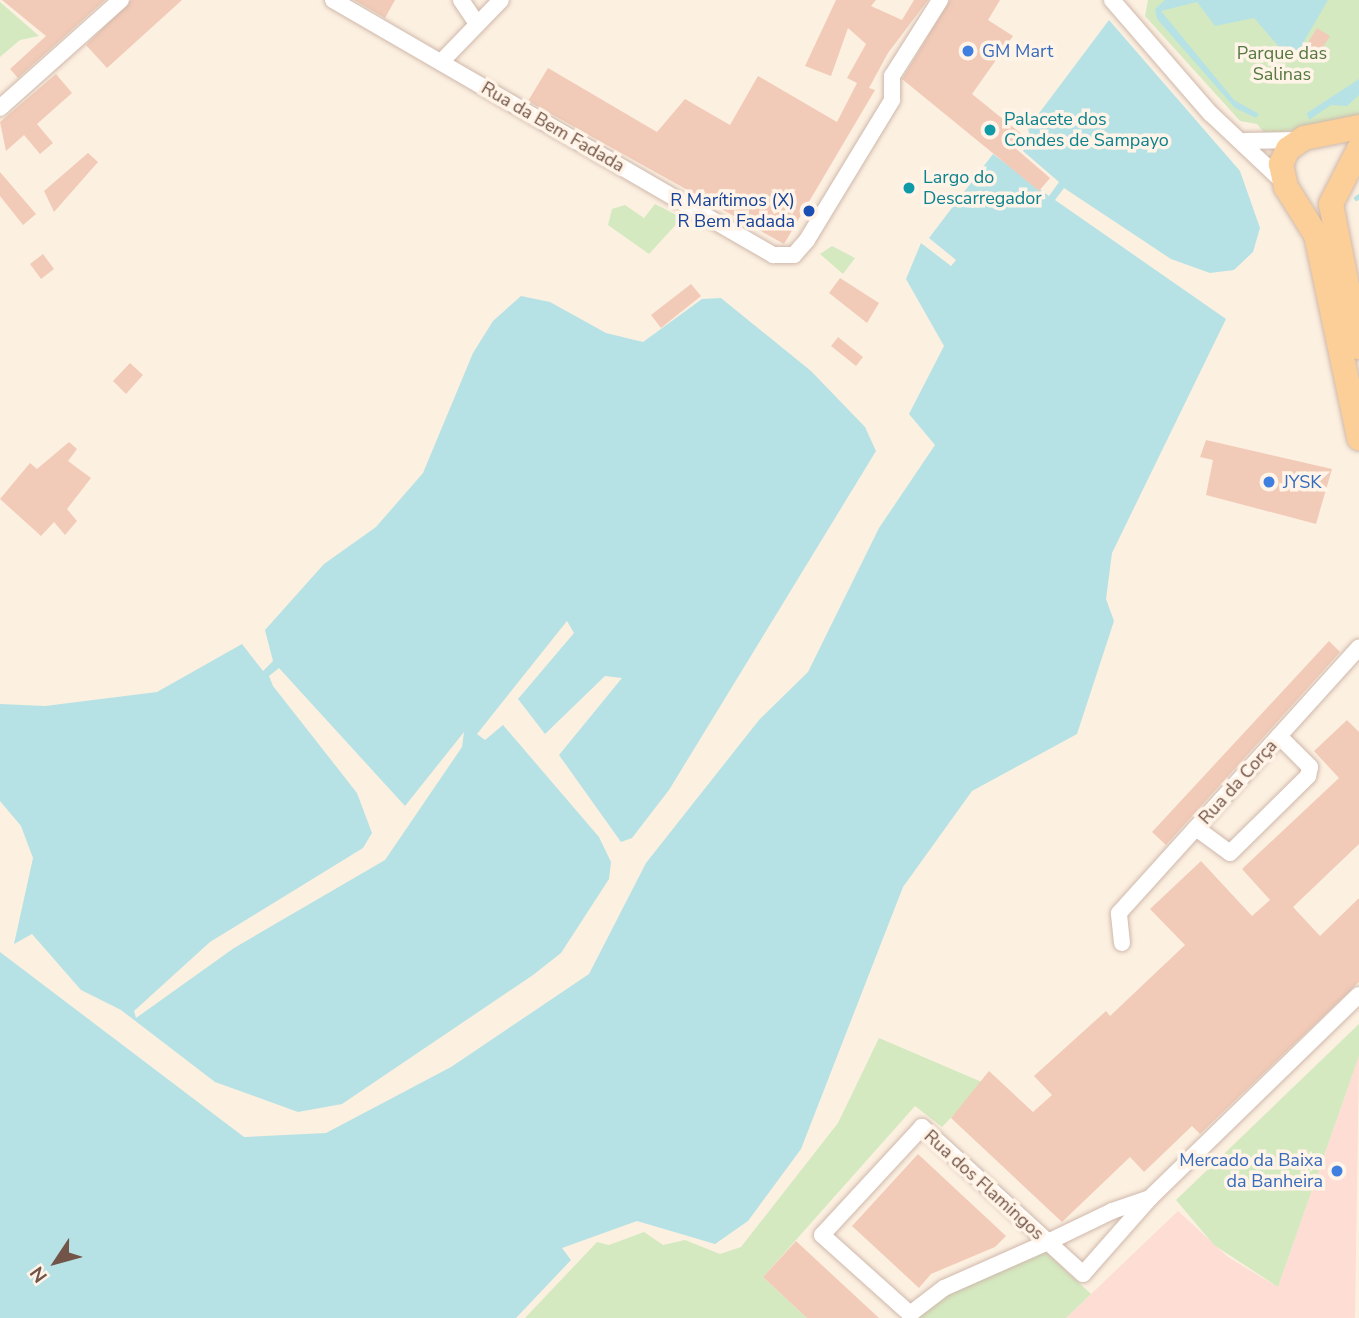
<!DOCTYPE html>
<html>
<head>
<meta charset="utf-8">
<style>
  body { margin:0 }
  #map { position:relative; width:1359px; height:1318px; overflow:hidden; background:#fcf0e1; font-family:"Nunito Sans",sans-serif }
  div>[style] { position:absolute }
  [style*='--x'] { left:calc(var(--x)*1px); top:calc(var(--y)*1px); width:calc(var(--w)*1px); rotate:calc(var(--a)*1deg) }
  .commercial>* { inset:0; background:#fdddd4 }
  .green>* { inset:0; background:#d4e9c0 }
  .water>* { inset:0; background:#b6e2e5 }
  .stream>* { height:4.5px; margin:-2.25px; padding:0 2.25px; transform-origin:2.25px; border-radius:2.25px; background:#b6e2e5 }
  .building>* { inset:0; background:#f2cbb8 }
  .roads { filter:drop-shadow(0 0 2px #cfb8ab) drop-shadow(0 0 2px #cfb8ab) }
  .street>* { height:16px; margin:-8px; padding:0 8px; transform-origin:8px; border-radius:8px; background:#fff }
  .primary>* { height:24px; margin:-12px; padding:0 12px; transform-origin:12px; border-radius:12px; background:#fccf98 }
  .dots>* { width:19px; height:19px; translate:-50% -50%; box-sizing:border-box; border:4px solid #fff4e7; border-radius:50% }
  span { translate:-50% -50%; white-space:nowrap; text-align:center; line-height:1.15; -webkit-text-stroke:7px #fff4e7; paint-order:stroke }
  .shop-label { font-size:18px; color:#366cbe }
  .left { translate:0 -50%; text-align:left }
  .right { translate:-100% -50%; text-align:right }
  .park-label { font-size:18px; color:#557940 }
  .culture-label { font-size:18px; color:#0d838f }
  .street-label { font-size:18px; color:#735448 }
  .transit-label { font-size:18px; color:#164399 }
  .north { position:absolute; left:21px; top:1227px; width:70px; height:70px; -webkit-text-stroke:5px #fff4e7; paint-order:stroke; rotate:234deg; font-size:19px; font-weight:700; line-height:28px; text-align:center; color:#735448 }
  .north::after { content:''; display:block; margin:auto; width:24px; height:32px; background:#735448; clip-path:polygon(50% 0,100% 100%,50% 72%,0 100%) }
</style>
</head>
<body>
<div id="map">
  <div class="commercial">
    <i style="clip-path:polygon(1359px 1056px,1355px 1318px,1066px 1318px,1178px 1211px,1228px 1257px,1278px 1287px)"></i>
  </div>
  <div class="green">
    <i style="clip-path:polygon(1148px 0,1359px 0,1359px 118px,1266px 135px,1257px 124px,1240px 121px,1145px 16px)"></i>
    <i style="clip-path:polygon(0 2px,39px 36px,20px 40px,0 57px)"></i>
    <i style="clip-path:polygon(655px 204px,682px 218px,649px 254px,608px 225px,612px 209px,625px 205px,644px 218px)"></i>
    <i style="clip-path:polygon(832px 246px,855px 258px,843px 274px,820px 254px)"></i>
    <i style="clip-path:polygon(1359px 1024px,1359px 1056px,1278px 1287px,1214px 1245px,1176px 1200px)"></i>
    <i style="clip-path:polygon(879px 1038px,984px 1083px,942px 1127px,915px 1106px,763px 1277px,807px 1318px,525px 1318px,597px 1242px,609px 1245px,644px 1232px,663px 1245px,685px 1240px,720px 1254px,741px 1247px,838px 1123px)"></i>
    <i style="clip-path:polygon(1045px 1251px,1091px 1294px,1066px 1318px,915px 1318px,945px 1296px)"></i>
  </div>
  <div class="water">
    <i style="clip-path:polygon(1165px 0,1328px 0,1292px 62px,1254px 18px,1215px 26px,1197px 2px,1161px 11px,1234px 100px,1259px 114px,1256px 118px,1235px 108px,1157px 19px,1155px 9px)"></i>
    <i style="clip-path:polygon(1109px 20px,1240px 171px,1260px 228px,1253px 252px,1234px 270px,1210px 273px,1171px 259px,1064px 188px,1055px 200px,1226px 319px,1112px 553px,1106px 599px,1114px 621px,1077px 734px,972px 791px,903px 887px,801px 1149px,748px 1221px,715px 1244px,637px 1221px,562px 1248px,571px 1260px,516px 1318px,0 1318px,0 952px,244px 1137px,326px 1133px,451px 1067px,589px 974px,646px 863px,759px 720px,808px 672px,879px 528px,935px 445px,909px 414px,944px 346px,906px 279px,921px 243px,951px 266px,956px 260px,929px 238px,993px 154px,1049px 196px,1059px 182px,1023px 151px,1030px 140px,1028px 128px)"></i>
    <i style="clip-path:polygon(1359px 79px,1359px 95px,1347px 106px,1331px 105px,1309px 120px,1307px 113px)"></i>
    <i style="clip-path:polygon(evenodd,521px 296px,550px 302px,606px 333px,643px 342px,702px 299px,721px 298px,811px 371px,865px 427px,876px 451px,669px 790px,632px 838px,621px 842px,559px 755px,622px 678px,605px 676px,545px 734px,518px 699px,574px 633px,567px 621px,477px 734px,485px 740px,503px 725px,599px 837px,611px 862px,609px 879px,561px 953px,533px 975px,342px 1104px,298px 1112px,215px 1082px,121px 1010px,81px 990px,32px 934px,14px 944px,33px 858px,21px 826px,0 801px,0 704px,45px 706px,157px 692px,242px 644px,263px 671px,273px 661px,265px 630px,324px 564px,376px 527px,423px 473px,473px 353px,493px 321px,521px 296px,279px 668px,405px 806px,464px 732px,462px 747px,385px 860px,234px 948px,136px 1018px,134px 1011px,210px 942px,363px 848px,372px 833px,357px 793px,273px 686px,269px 676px,279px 668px)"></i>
  </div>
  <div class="stream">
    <i style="--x:1356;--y:198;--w:4;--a:-34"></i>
  </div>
  <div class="building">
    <i style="clip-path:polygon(2px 0,105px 0,18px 78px,10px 69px,46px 36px)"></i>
    <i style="clip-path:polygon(131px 0,182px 0,107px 68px,86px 45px)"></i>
    <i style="clip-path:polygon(354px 0,395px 0,385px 18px)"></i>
    <i style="clip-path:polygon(836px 0,876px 0,871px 6px,902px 20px,914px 0,928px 0,888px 53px,869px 88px,875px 90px,784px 244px,528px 101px,548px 68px,657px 132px,685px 99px,730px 125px,758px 76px,837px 122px,857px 83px,847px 78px,866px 44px,848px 28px,831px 76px,805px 66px)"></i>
    <i style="clip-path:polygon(950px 0,1000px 0,988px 20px,1013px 36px,972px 94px,1024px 136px,1015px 148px,1050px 178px,1039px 191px,902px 79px)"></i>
    <i style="clip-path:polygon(1317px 28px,1330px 36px,1314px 62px,1301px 54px)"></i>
    <i style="clip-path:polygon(56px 74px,72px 93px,37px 124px,53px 143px,40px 154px,24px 135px,6px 151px,0 122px)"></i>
    <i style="clip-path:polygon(88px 153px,98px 162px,54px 212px,44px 191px)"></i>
    <i style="clip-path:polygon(0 172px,36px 214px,23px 225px,0 196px)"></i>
    <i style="clip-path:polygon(43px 254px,54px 269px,41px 279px,30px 264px)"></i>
    <i style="clip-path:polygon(840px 278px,879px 303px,867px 323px,829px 293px)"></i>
    <i style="clip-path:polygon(691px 284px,701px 296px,661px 328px,651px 315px)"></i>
    <i style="clip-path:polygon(838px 337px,863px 357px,856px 366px,831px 346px)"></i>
    <i style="clip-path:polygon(130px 363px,143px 375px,126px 394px,113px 381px)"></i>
    <i style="clip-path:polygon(1206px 440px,1332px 469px,1316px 524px,1206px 495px,1213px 460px,1200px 457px)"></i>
    <i style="clip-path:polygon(69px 442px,77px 449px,68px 461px,91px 478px,67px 509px,77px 521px,65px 535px,54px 522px,41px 536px,0 499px,30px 463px,37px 469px)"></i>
    <i style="clip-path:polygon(1329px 641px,1340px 652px,1166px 845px,1152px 832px)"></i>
    <i style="clip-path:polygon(1347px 720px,1359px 732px,1359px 844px,1293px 907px,1320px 936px,1359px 898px,1359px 982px,1200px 1134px,1192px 1126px,1144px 1172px,1130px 1157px,1062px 1222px,951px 1118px,989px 1071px,1033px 1112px,1052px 1095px,1034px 1076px,1106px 1011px,1110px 1016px,1185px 945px,1150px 909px,1201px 861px,1252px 916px,1270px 900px,1242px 869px,1339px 778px,1314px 751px)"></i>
    <i style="clip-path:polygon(918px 1154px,1006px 1236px,995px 1247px,931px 1274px,919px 1288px,852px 1226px)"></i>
    <i style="clip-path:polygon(796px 1241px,879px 1318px,807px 1318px,763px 1277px)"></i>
  </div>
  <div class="roads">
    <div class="street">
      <i style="--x:333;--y:0;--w:509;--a:30.09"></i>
      <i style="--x:773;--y:255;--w:21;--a:0"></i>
      <i style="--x:794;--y:255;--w:20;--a:-49"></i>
      <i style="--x:807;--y:240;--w:164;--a:-58.7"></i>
      <i style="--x:892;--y:100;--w:24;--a:-90"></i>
      <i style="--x:892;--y:76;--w:90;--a:-57.7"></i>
      <i style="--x:461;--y:0;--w:29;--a:56"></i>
      <i style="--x:1112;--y:0;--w:150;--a:49.1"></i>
      <i style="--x:1210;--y:113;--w:98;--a:43.3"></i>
      <i style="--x:441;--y:62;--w:86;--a:-45.9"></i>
      <i style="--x:0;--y:108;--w:162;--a:-41.8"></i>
      <i style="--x:1245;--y:141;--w:53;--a:-1.1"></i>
      <i style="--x:1196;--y:828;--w:42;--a:36.3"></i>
      <i style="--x:1230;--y:853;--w:110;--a:-44.6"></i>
      <i style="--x:1308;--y:776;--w:9;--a:-77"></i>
      <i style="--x:1310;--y:767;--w:44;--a:-135"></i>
      <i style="--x:1122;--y:943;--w:30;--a:-96"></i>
      <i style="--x:1119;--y:913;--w:358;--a:-47.9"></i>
      <i style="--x:1150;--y:1198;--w:101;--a:131.4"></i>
      <i style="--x:1083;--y:1274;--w:47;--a:-137.6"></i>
      <i style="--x:1048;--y:1242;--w:171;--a:-137.6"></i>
      <i style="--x:922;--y:1127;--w:147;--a:132.8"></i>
      <i style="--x:822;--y:1235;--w:118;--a:41.9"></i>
      <i style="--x:910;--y:1314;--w:43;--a:-37.4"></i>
      <i style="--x:944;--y:1288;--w:114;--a:-23.9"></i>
      <i style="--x:1048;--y:1242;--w:71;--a:-25.8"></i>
      <i style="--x:1112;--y:1211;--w:40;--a:-18.9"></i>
      <i style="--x:1150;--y:1198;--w:291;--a:-44.2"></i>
    </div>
    <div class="primary">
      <i style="--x:1359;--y:127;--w:56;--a:168.7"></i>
      <i style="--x:1304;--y:138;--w:19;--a:145"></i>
      <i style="--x:1288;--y:149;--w:17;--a:115"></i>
      <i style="--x:1281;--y:164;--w:24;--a:78"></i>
      <i style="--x:1286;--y:187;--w:57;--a:58"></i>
      <i style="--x:1316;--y:235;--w:208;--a:78"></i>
      <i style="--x:1359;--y:149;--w:62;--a:117"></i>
      <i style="--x:1331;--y:204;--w:146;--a:78.9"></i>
    </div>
  </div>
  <div class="dots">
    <i style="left:968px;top:51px;background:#3f7fe0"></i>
    <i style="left:990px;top:130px;background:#0f9aa8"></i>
    <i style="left:909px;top:188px;background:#0f9aa8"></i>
    <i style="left:809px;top:211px;background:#1a4fb4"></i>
    <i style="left:1269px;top:482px;background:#3f7fe0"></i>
    <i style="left:1337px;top:1171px;background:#3f7fe0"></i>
  </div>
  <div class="shop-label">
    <span class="left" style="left:982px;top:51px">GM Mart</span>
    <span class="left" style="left:1283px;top:482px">JYSK</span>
    <span class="right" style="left:1323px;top:1171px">Mercado da Baixa<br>da Banheira</span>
  </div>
  <div class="park-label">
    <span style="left:1282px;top:64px">Parque das<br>Salinas</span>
  </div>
  <div class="culture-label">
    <span class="left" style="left:1004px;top:130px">Palacete dos<br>Condes de Sampayo</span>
    <span class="left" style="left:923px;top:188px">Largo do<br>Descarregador</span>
  </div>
  <div class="street-label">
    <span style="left:553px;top:127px;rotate:30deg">Rua da Bem Fadada</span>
    <span style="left:1238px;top:782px;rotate:-48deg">Rua da Corça</span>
    <span style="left:984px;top:1185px;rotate:42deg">Rua dos Flamingos</span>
  </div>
  <div class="transit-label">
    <span class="right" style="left:795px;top:211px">R Marítimos (X)<br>R Bem Fadada</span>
  </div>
  <div class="north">N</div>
</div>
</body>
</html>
